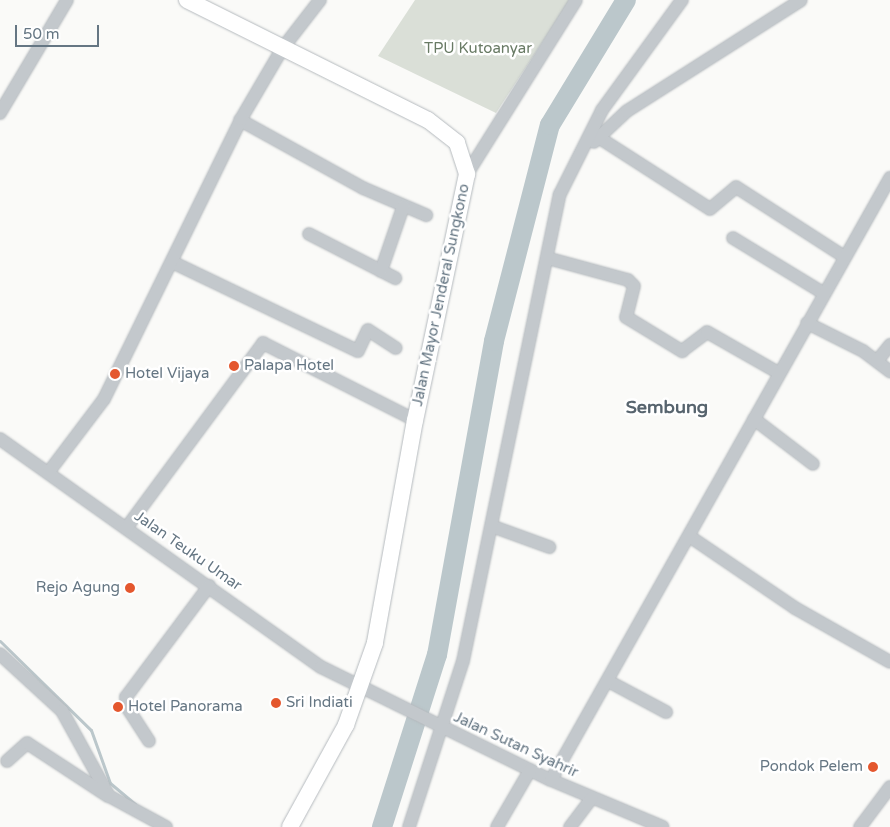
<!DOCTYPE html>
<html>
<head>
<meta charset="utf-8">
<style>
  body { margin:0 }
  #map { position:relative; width:890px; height:827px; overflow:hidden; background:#fafaf8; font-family:"Varela Round",sans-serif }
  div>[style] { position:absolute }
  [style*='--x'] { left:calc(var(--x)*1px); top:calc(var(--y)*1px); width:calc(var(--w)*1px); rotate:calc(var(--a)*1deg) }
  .green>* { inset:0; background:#dadfd7 }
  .stream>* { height:3px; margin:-1.5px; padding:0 1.5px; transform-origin:1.5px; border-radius:1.5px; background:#bbc7cb }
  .river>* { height:20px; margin:-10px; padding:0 10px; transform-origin:10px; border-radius:10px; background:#bbc7cb }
  .roads { filter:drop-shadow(0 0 1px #b5babe) drop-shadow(0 0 1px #b5babe) }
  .minor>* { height:12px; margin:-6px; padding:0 6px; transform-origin:6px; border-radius:6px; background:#c3c8cc }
  .major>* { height:16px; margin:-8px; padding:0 8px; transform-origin:8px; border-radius:8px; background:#fff }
  .dots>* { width:14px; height:14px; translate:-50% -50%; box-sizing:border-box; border:2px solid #fff; border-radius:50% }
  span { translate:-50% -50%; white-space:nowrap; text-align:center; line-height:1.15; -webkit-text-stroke:5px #fff; paint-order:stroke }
  .park-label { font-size:15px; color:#687a64 }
  .street-label { font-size:15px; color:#657683 }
  .poi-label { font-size:15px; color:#657683 }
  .left { translate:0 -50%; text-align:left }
  .right { translate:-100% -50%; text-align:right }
  .quarter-label { font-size:18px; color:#57646e; font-weight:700 }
  .scale { position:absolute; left:15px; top:25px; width:84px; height:22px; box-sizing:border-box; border:2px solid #657683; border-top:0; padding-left:6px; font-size:15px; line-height:18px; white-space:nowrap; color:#657683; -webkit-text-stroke:4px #fff; paint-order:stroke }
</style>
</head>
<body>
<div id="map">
  <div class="green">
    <i style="clip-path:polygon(415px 0,570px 0,496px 113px,378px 56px)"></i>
  </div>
  <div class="stream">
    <i style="--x:0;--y:641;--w:127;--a:44.4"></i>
    <i style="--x:91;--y:730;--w:56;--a:70.3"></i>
    <i style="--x:110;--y:783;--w:33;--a:40"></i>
  </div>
  <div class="river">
    <i style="--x:382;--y:827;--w:181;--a:-72.3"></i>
    <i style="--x:437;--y:655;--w:319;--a:-79.7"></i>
    <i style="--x:494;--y:341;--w:223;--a:-75.5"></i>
    <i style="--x:550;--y:125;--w:146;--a:-58.7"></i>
  </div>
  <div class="roads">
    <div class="minor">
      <i style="--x:0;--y:113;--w:131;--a:-59.3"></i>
      <i style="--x:240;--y:120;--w:141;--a:28.9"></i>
      <i style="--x:363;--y:188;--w:69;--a:23.2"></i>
      <i style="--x:598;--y:137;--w:133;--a:32.7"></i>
      <i style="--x:710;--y:209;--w:34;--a:-40"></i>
      <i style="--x:736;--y:187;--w:127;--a:32.8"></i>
      <i style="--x:594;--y:142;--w:45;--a:-43.2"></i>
      <i style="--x:627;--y:111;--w:206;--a:-32.5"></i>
      <i style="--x:467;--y:174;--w:205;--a:-57.9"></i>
      <i style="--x:309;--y:234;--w:97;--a:27.1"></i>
      <i style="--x:733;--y:238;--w:105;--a:31.4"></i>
      <i style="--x:547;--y:258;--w:84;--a:15.2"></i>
      <i style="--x:628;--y:280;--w:8;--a:45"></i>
      <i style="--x:634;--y:286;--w:32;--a:104"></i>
      <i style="--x:626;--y:317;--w:66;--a:31.3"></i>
      <i style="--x:682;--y:351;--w:31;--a:-37"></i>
      <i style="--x:707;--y:332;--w:83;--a:29.7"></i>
      <i style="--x:172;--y:262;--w:206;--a:25.6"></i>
      <i style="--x:358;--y:351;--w:23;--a:-65"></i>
      <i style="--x:368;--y:330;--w:33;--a:33"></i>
      <i style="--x:381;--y:271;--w:68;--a:-71"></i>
      <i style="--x:807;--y:323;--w:63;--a:26.6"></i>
      <i style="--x:863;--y:351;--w:34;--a:37"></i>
      <i style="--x:877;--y:361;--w:21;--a:-51"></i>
      <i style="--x:754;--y:419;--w:74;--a:37.3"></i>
      <i style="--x:0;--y:439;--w:394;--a:35.4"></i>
      <i style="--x:321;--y:667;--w:256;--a:26.2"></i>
      <i style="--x:551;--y:780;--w:121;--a:22.8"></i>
      <i style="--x:48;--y:473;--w:93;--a:-52.9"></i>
      <i style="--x:104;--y:399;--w:312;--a:-63.9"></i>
      <i style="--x:241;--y:119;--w:81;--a:-59.6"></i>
      <i style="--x:282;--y:49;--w:62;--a:-52.2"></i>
      <i style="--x:127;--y:527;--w:229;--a:-53.5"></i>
      <i style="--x:263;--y:343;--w:170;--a:26.9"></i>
      <i style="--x:494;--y:527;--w:59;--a:20"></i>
      <i style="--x:689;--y:536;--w:128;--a:34.2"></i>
      <i style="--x:795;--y:608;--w:109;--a:29.6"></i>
      <i style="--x:0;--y:654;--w:84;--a:42.6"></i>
      <i style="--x:62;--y:711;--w:97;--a:61.1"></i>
      <i style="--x:109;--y:796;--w:65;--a:28.5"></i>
      <i style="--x:608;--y:681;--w:66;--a:28.1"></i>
      <i style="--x:149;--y:741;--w:40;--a:-122.9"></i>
      <i style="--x:127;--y:707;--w:10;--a:-96"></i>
      <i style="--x:126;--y:697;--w:139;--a:-53.2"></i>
      <i style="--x:7;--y:761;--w:27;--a:-42"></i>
      <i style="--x:27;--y:743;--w:97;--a:33.2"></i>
      <i style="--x:551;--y:780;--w:691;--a:-60.62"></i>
      <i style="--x:409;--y:827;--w:175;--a:-72"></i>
      <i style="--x:463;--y:661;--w:477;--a:-78.3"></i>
      <i style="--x:560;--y:194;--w:94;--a:-63.4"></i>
      <i style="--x:602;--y:110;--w:136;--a:-54"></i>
      <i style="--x:497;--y:827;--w:66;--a:-59.9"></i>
      <i style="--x:570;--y:827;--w:36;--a:-53"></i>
      <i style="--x:860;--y:827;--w:50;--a:-53.1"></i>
    </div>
    <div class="major">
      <i style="--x:187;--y:0;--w:269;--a:26.5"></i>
      <i style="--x:428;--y:120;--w:37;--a:38"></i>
      <i style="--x:457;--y:143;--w:33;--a:72"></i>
      <i style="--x:467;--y:174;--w:251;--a:101.9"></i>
      <i style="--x:415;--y:420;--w:227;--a:100.2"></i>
      <i style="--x:375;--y:643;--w:87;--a:109.5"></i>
      <i style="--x:346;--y:725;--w:116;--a:118.8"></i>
    </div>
  </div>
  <div class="dots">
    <i style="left:234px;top:366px;background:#e4572e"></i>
    <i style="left:115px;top:374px;background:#e4572e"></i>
    <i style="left:130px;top:588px;background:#e4572e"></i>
    <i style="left:276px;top:703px;background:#e4572e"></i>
    <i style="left:118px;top:707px;background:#e4572e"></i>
    <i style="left:873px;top:767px;background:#e4572e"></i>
  </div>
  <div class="park-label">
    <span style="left:478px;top:49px">TPU Kutoanyar</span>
  </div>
  <div class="street-label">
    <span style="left:441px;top:295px;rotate:-78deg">Jalan Mayor Jenderal Sungkono</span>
    <span style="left:188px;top:551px;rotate:35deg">Jalan Teuku Umar</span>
    <span style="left:516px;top:745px;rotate:25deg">Jalan Sutan Syahrir</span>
  </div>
  <div class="poi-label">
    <span class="left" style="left:244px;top:366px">Palapa Hotel</span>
    <span class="left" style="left:125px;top:374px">Hotel Vijaya</span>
    <span class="right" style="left:120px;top:588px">Rejo Agung</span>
    <span class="left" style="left:286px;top:703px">Sri Indiati</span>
    <span class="left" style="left:128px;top:707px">Hotel Panorama</span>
    <span class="right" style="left:863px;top:767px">Pondok Pelem</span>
  </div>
  <div class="quarter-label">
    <span style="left:667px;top:407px">Sembung</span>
  </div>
  <div class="scale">50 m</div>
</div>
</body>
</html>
